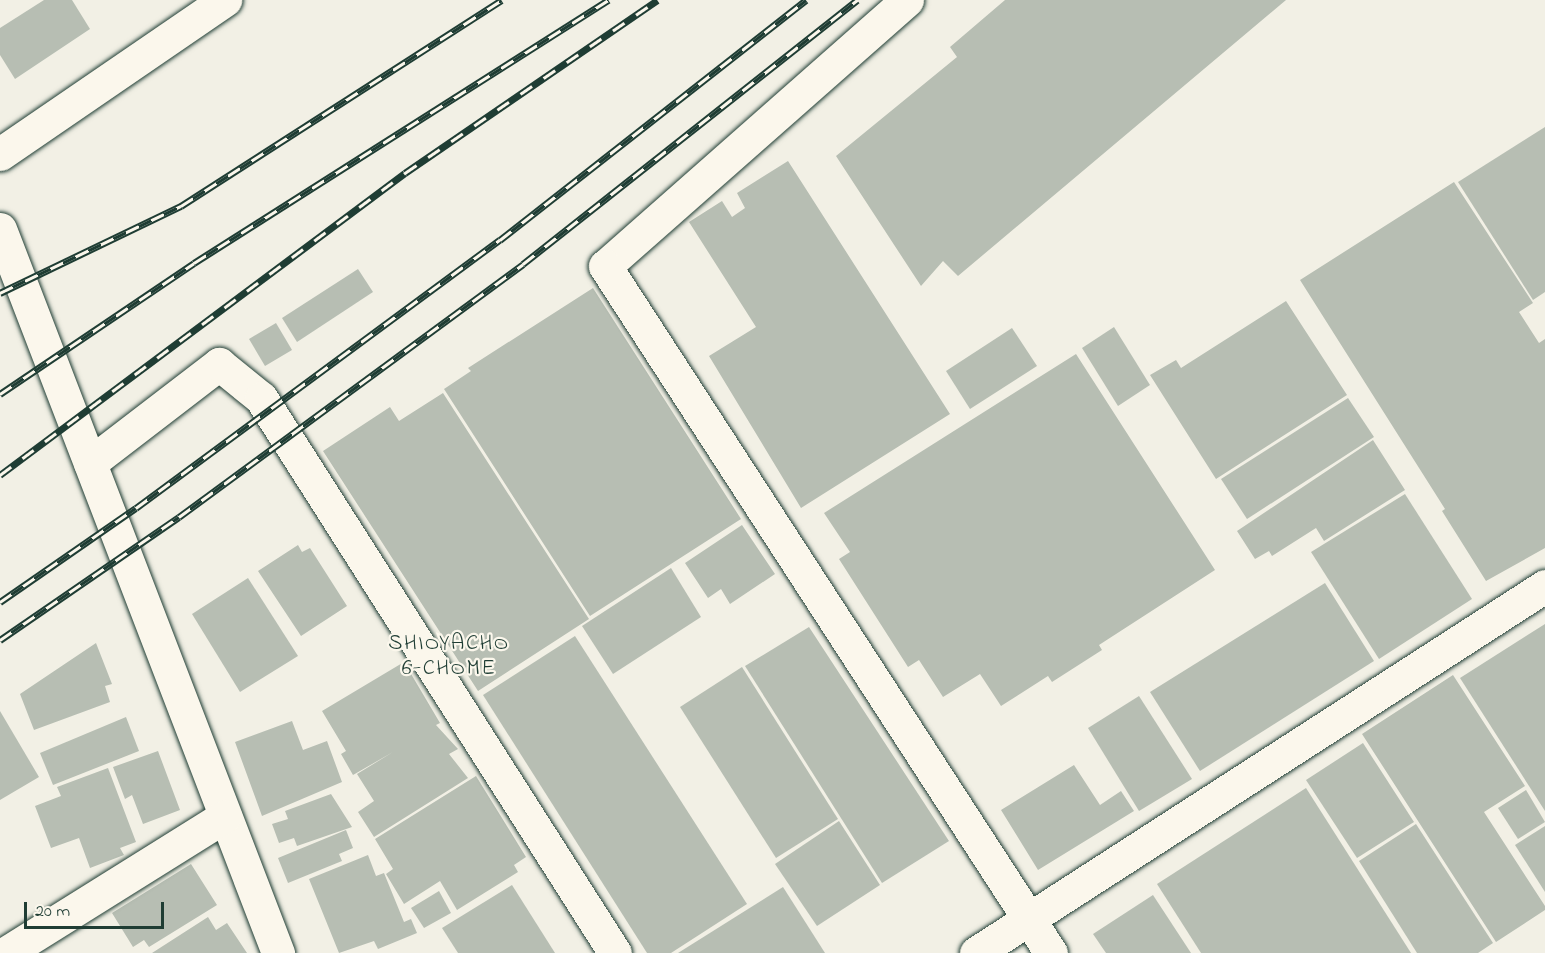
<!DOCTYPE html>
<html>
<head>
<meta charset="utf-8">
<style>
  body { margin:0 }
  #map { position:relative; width:1545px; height:953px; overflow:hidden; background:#f2f0e5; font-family:"Indie Flower",sans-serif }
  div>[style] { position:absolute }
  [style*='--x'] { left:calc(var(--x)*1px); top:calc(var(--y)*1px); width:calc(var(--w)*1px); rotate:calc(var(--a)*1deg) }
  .building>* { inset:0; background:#b7beb3 }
  .roads { filter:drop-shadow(0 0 2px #1f3d34) drop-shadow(0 0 2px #1f3d34) }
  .minor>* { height:33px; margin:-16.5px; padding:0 16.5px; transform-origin:16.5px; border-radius:16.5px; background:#fbf7ec }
  .rail>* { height:7px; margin-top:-3.5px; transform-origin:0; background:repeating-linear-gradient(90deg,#fbf7ec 0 14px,#1f3d34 0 28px); box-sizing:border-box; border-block:2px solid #1f3d34 }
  span { translate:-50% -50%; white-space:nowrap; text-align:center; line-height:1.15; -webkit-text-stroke:4.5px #fbf7ec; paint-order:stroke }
  .neighbourhood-label { font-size:22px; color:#1f3d34; letter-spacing:1.5px }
  .scale { position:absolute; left:24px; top:902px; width:140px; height:27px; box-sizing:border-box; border:3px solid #1f3d34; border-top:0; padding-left:8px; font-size:18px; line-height:21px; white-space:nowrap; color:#1f3d34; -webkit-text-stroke:4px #fbf7ec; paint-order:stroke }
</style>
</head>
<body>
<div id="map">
  <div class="building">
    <i style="clip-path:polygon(44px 0,72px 0,90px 29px,15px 79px,0 55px,0 28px)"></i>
    <i style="clip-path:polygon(1005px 0,1286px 0,958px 276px,943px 261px,921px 286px,836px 156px,957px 57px,950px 47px)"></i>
    <i style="clip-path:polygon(1545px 127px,1545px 292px,1533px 300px,1458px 182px)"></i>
    <i style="clip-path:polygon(788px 161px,950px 414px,801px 508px,709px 356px,756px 327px,689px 222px,722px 201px,732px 217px,745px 208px,737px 193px)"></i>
    <i style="clip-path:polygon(1454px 182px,1533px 303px,1519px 312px,1539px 343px,1545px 339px,1545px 548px,1486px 581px,1442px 511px,1445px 509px,1300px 280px)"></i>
    <i style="clip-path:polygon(358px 269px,373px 292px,297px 342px,282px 318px)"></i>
    <i style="clip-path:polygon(593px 288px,741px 519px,590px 616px,444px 389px,471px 371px,468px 368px)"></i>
    <i style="clip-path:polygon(1286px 301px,1347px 395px,1216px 479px,1150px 375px,1176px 360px,1181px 368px)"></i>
    <i style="clip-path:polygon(276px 323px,292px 350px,265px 366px,249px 339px)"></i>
    <i style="clip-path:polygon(1114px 327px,1150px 385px,1118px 406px,1082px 348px)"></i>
    <i style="clip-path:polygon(1012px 328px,1037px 366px,970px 409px,946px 371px)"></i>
    <i style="clip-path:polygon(1076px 354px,1215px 570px,1099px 645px,1102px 650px,1052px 682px,1048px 676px,1001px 706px,980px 674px,943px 697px,919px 660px,908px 667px,839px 559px,850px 552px,824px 513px)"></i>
    <i style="clip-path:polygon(443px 393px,589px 619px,478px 691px,323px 451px,390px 407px,399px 421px)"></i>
    <i style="clip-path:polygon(1348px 398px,1374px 437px,1247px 519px,1221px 479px)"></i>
    <i style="clip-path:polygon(1373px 440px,1405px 490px,1324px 541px,1316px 528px,1272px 556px,1269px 551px,1255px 559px,1237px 531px)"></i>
    <i style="clip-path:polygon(1405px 494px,1472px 599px,1379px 659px,1311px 552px)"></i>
    <i style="clip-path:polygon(742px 525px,775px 574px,730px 604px,721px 589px,708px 598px,685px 563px)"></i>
    <i style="clip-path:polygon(298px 545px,302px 552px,310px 548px,347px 606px,301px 636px,258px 571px)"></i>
    <i style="clip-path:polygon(671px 568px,701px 617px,613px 674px,582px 626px)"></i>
    <i style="clip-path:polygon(248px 578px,298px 656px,240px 692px,192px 614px)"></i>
    <i style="clip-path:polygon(1325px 583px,1374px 661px,1200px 771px,1150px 692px)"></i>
    <i style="clip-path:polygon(1545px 624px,1545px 811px,1460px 678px)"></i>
    <i style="clip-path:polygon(809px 627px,949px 841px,882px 883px,745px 666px)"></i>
    <i style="clip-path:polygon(575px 636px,747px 904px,671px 953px,647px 953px,483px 695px)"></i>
    <i style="clip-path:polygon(96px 643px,112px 684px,105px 686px,110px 702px,34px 730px,20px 694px)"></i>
    <i style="clip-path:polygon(404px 662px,440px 723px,436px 725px,458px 749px,449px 754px,468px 778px,374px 837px,358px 812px,374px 801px,357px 774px,393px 752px,353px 775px,341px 754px,346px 751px,322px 711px)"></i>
    <i style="clip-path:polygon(742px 667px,838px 819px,776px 858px,680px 707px)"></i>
    <i style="clip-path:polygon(1453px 675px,1525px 786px,1484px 812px,1545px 906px,1545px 910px,1496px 942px,1362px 734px)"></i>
    <i style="clip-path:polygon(1139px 696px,1192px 779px,1139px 811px,1088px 728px)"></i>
    <i style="clip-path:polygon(0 711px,39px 777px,0 800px)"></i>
    <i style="clip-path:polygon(126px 717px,139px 751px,53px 785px,40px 753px)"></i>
    <i style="clip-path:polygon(292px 721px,303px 750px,327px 741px,342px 782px,262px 816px,235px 742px)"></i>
    <i style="clip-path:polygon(1363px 743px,1414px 822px,1357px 858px,1306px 780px)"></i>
    <i style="clip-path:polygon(158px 751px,180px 810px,143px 824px,132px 795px,125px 799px,113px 767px)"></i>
    <i style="clip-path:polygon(1074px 765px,1100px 805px,1121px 791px,1134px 811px,1038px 870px,1001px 810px)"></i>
    <i style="clip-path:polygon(108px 768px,136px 842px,120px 848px,124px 855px,90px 868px,79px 838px,51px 848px,35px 806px,61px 796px,57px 787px)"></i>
    <i style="clip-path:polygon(476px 776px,526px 857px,514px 865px,518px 872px,457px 910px,440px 881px,404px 904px,386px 874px,393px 869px,375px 839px)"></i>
    <i style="clip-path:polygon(1306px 788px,1411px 953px,1201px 953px,1157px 884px)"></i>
    <i style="clip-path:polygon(1526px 790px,1545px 822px,1518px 839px,1498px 808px)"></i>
    <i style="clip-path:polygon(331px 794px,352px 827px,297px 846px,294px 838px,279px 843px,272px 824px,288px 819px,285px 811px)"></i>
    <i style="clip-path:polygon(839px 821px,880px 885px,817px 926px,775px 864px)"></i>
    <i style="clip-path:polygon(1416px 824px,1493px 943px,1478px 953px,1417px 953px,1359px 861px)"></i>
    <i style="clip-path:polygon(1545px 826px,1545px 892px,1515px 845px)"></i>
    <i style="clip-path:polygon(346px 830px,353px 848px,339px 854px,342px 861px,288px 883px,278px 858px)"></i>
    <i style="clip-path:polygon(368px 855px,376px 876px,384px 873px,404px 922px,411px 919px,417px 933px,378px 949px,374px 941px,339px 953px,309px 879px)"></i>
    <i style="clip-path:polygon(191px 864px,217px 905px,149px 947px,144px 940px,133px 947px,112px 913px)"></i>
    <i style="clip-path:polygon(512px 885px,555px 953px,458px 953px,442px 928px)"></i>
    <i style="clip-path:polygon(783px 887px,825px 953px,678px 953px)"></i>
    <i style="clip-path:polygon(439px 891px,451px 913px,424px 928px,411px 908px)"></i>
    <i style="clip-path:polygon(1153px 895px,1191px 953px,1106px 953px,1093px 934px)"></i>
    <i style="clip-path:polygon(208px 917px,216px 930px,227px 923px,247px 953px,152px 953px)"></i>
  </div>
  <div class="roads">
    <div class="minor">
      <i style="--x:907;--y:0;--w:402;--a:138.6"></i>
      <i style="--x:605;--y:266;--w:819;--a:57.01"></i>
      <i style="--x:0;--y:154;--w:273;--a:-34.4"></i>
      <i style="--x:0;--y:229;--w:776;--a:68.99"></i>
      <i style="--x:90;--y:463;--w:163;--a:-37.5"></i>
      <i style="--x:219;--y:364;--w:54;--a:39"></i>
      <i style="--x:261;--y:398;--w:658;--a:57.47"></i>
      <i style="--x:6;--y:953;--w:258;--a:-32"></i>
      <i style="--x:976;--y:953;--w:677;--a:-32.82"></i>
    </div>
  </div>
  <div class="rail">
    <i style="--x:0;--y:293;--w:201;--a:-25.7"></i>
    <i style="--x:181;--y:206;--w:381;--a:-32.7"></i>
    <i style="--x:0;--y:394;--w:234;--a:-34"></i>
    <i style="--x:194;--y:263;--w:491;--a:-32.4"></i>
    <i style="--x:0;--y:475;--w:505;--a:-36.71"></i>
    <i style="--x:405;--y:173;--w:306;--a:-34.4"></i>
    <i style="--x:0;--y:602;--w:165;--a:-34.7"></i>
    <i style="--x:136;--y:508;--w:452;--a:-36.4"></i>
    <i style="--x:500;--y:240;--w:389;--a:-38.1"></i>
    <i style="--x:0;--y:640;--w:217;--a:-34.5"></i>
    <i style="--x:179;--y:517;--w:427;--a:-36.3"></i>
    <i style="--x:523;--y:264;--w:426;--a:-38.3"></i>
  </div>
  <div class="neighbourhood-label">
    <span style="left:449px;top:657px">SHIOYACHO<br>6-CHOME</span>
  </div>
  <div class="scale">20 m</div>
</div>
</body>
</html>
